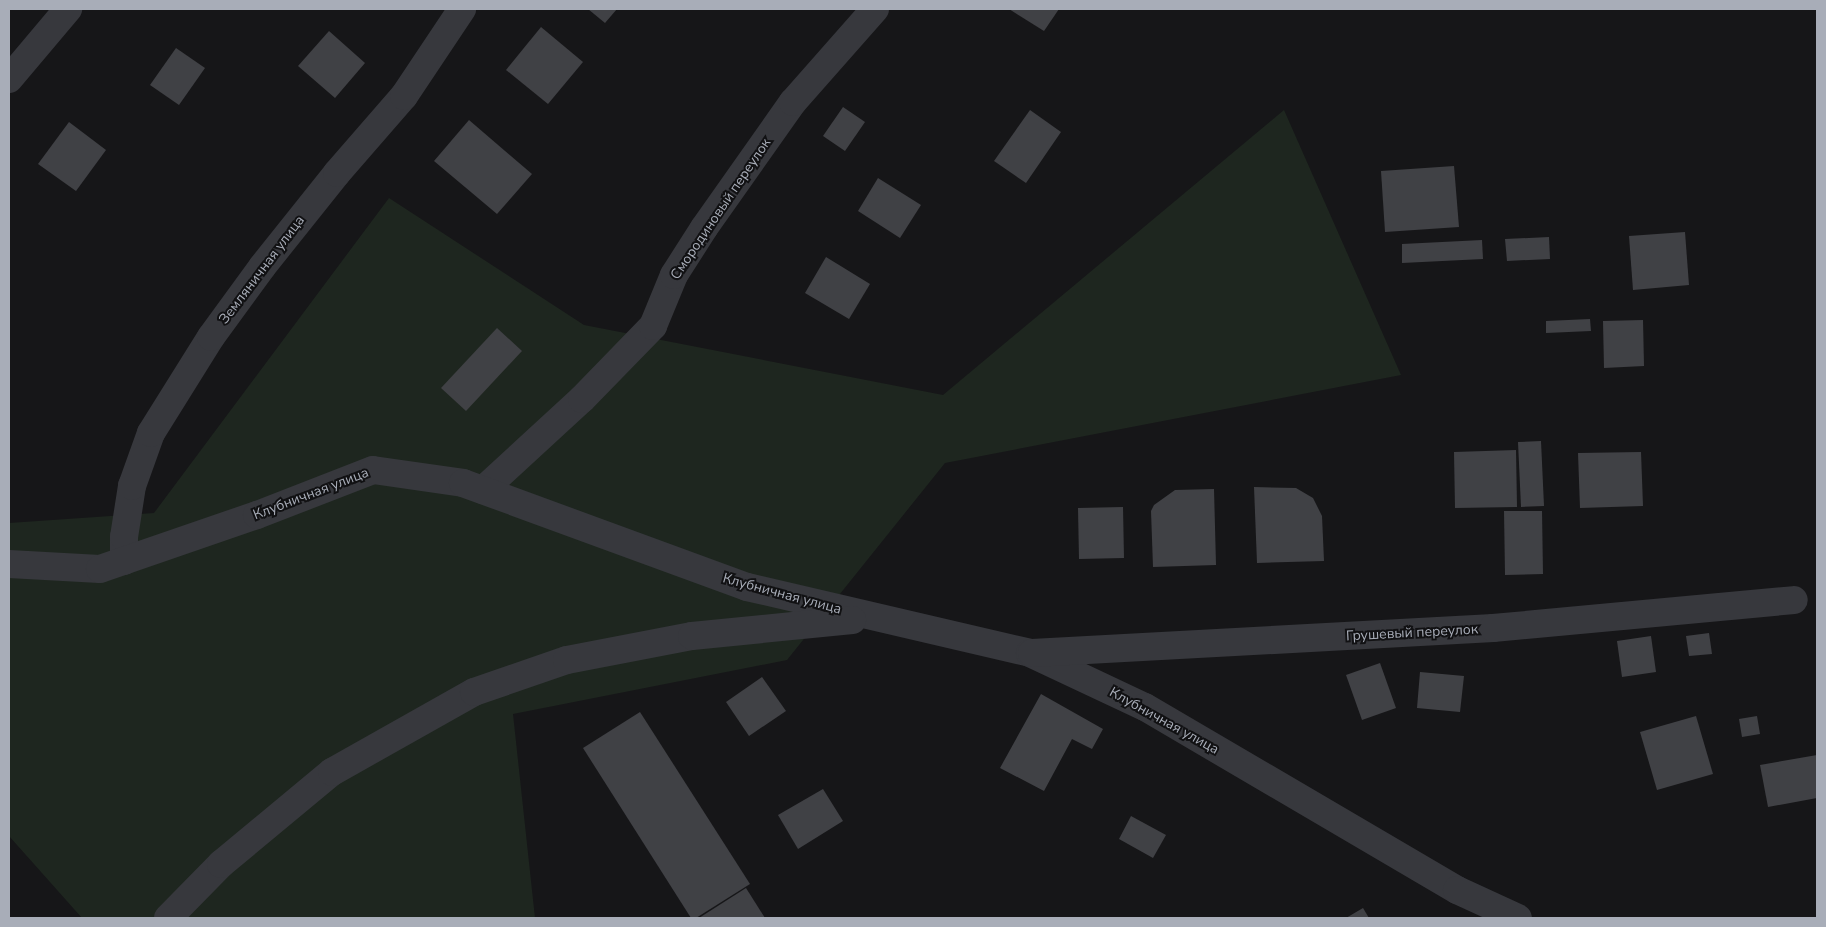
<!DOCTYPE html>
<html>
<head>
<meta charset="utf-8">
<style>
  body { margin:0 }
  #map { position:relative; width:1826px; height:927px; overflow:hidden; background:#161618; font-family:"Nunito Sans",sans-serif }
  div>[style] { position:absolute }
  [style*='--x'] { left:calc(var(--x)*1px); top:calc(var(--y)*1px); width:calc(var(--w)*1px); rotate:calc(var(--a)*1deg) }
  .green>* { inset:0; background:#1e261f }
  .building>* { inset:0; background:#404145 }
  .street>* { height:28px; margin:-14px; padding:0 14px; transform-origin:14px; border-radius:14px; background:#37383d }
  span { translate:-50% -50%; white-space:nowrap; text-align:center; line-height:1.15; -webkit-text-stroke:4px #111113; paint-order:stroke }
  .street-label { font-size:14px; color:#a8adb8 }
  .frame { position:absolute; inset:0; border:10px solid #a8adb8; pointer-events:none }
</style>
</head>
<body>
<div id="map">
  <div class="green">
    <i style="clip-path:polygon(1284px 110px,1401px 375px,945px 463px,787px 660px,513px 714px,535px 918px,82px 918px,9px 836px,9px 523px,154px 513px,389px 198px,584px 325px,943px 395px)"></i>
  </div>
  <div class="building">
    <i style="clip-path:polygon(588px 9px,617px 9px,605px 23px)"></i>
    <i style="clip-path:polygon(1009px 9px,1059px 9px,1044px 31px)"></i>
    <i style="clip-path:polygon(541px 27px,583px 62px,548px 104px,506px 70px)"></i>
    <i style="clip-path:polygon(329px 31px,365px 63px,335px 98px,298px 66px)"></i>
    <i style="clip-path:polygon(176px 48px,205px 68px,179px 105px,150px 85px)"></i>
    <i style="clip-path:polygon(843px 107px,865px 122px,845px 151px,823px 136px)"></i>
    <i style="clip-path:polygon(1030px 110px,1061px 132px,1026px 183px,994px 161px)"></i>
    <i style="clip-path:polygon(469px 120px,532px 174px,497px 214px,434px 161px)"></i>
    <i style="clip-path:polygon(69px 122px,106px 150px,76px 191px,38px 164px)"></i>
    <i style="clip-path:polygon(1454px 166px,1459px 227px,1385px 232px,1381px 171px)"></i>
    <i style="clip-path:polygon(878px 178px,921px 205px,900px 238px,858px 211px)"></i>
    <i style="clip-path:polygon(1685px 232px,1689px 285px,1633px 290px,1629px 236px)"></i>
    <i style="clip-path:polygon(1549px 237px,1550px 259px,1507px 261px,1505px 239px)"></i>
    <i style="clip-path:polygon(1482px 240px,1483px 259px,1402px 263px,1402px 244px)"></i>
    <i style="clip-path:polygon(826px 257px,870px 284px,849px 319px,805px 293px)"></i>
    <i style="clip-path:polygon(1590px 319px,1591px 331px,1546px 333px,1546px 321px)"></i>
    <i style="clip-path:polygon(1643px 320px,1644px 366px,1604px 368px,1603px 321px)"></i>
    <i style="clip-path:polygon(497px 328px,522px 351px,466px 411px,441px 388px)"></i>
    <i style="clip-path:polygon(1541px 441px,1544px 506px,1521px 507px,1518px 442px)"></i>
    <i style="clip-path:polygon(1516px 450px,1517px 507px,1455px 508px,1454px 452px)"></i>
    <i style="clip-path:polygon(1641px 452px,1643px 506px,1580px 508px,1578px 453px)"></i>
    <i style="clip-path:polygon(1254px 487px,1296px 488px,1313px 498px,1322px 516px,1324px 561px,1257px 563px)"></i>
    <i style="clip-path:polygon(1214px 489px,1216px 565px,1153px 567px,1151px 511px,1154px 505px,1175px 490px)"></i>
    <i style="clip-path:polygon(1123px 507px,1124px 558px,1079px 559px,1078px 508px)"></i>
    <i style="clip-path:polygon(1504px 511px,1542px 511px,1543px 574px,1505px 575px)"></i>
    <i style="clip-path:polygon(1709px 633px,1712px 654px,1689px 656px,1686px 636px)"></i>
    <i style="clip-path:polygon(1651px 636px,1656px 672px,1622px 677px,1617px 641px)"></i>
    <i style="clip-path:polygon(1380px 663px,1396px 708px,1362px 720px,1346px 675px)"></i>
    <i style="clip-path:polygon(1420px 672px,1464px 676px,1460px 712px,1417px 708px)"></i>
    <i style="clip-path:polygon(762px 677px,786px 711px,749px 736px,726px 702px)"></i>
    <i style="clip-path:polygon(1041px 694px,1103px 729px,1092px 749px,1072px 739px,1044px 791px,1000px 768px)"></i>
    <i style="clip-path:polygon(640px 712px,750px 884px,696px 918px,691px 918px,583px 748px)"></i>
    <i style="clip-path:polygon(1696px 716px,1713px 774px,1657px 790px,1640px 732px)"></i>
    <i style="clip-path:polygon(1757px 716px,1760px 734px,1742px 737px,1739px 719px)"></i>
    <i style="clip-path:polygon(1817px 755px,1817px 798px,1768px 807px,1760px 765px)"></i>
    <i style="clip-path:polygon(823px 789px,843px 821px,798px 849px,778px 815px)"></i>
    <i style="clip-path:polygon(1131px 816px,1166px 835px,1153px 858px,1119px 839px)"></i>
    <i style="clip-path:polygon(746px 888px,765px 918px,699px 918px)"></i>
    <i style="clip-path:polygon(1363px 908px,1369px 918px,1346px 918px)"></i>
  </div>
  <div class="street">
    <i style="--x:9;--y:79;--w:92;--a:-49.9"></i>
    <i style="--x:483;--y:490;--w:134;--a:-42.6"></i>
    <i style="--x:582;--y:399;--w:102;--a:-45.8"></i>
    <i style="--x:653;--y:326;--w:55;--a:-67.6"></i>
    <i style="--x:674;--y:275;--w:56;--a:-57.4"></i>
    <i style="--x:704;--y:228;--w:154;--a:-54.8"></i>
    <i style="--x:793;--y:102;--w:124;--a:-48.6"></i>
    <i style="--x:124;--y:561;--w:24;--a:-90"></i>
    <i style="--x:124;--y:537;--w:52;--a:-81.1"></i>
    <i style="--x:132;--y:486;--w:56;--a:-70.3"></i>
    <i style="--x:151;--y:433;--w:113;--a:-58"></i>
    <i style="--x:211;--y:337;--w:87;--a:-53.9"></i>
    <i style="--x:262;--y:267;--w:120;--a:-51.4"></i>
    <i style="--x:337;--y:173;--w:102;--a:-49"></i>
    <i style="--x:404;--y:96;--w:105;--a:-56.3"></i>
    <i style="--x:9;--y:564;--w:91;--a:3.1"></i>
    <i style="--x:100;--y:569;--w:166;--a:-19"></i>
    <i style="--x:257;--y:515;--w:124;--a:-21.2"></i>
    <i style="--x:373;--y:470;--w:91;--a:8.2"></i>
    <i style="--x:463;--y:483;--w:302;--a:20.1"></i>
    <i style="--x:747;--y:587;--w:291;--a:13.1"></i>
    <i style="--x:1030;--y:653;--w:127;--a:25.2"></i>
    <i style="--x:1145;--y:707;--w:362;--a:30.4"></i>
    <i style="--x:1457;--y:890;--w:67;--a:24.7"></i>
    <i style="--x:1032;--y:653;--w:462;--a:-3.1"></i>
    <i style="--x:1493;--y:628;--w:302;--a:-5.3"></i>
    <i style="--x:168;--y:918;--w:76;--a:-45.5"></i>
    <i style="--x:221;--y:864;--w:144;--a:-39.7"></i>
    <i style="--x:332;--y:772;--w:163;--a:-29.4"></i>
    <i style="--x:474;--y:692;--w:98;--a:-19"></i>
    <i style="--x:567;--y:660;--w:127;--a:-10.9"></i>
    <i style="--x:692;--y:636;--w:161;--a:-5.7"></i>
  </div>
  <div class="street-label">
    <span style="left:721px;top:209px;rotate:-56deg">Смородиновый переулок</span>
    <span style="left:262px;top:270px;rotate:-53deg">Земляничная улица</span>
    <span style="left:311px;top:494px;rotate:-21deg">Клубничная улица</span>
    <span style="left:782px;top:594px;rotate:15deg">Клубничная улица</span>
    <span style="left:1412px;top:633px;rotate:-3deg">Грушевый переулок</span>
    <span style="left:1164px;top:721px;rotate:29deg">Клубничная улица</span>
  </div>
  <div class="frame"></div>
</div>
</body>
</html>
